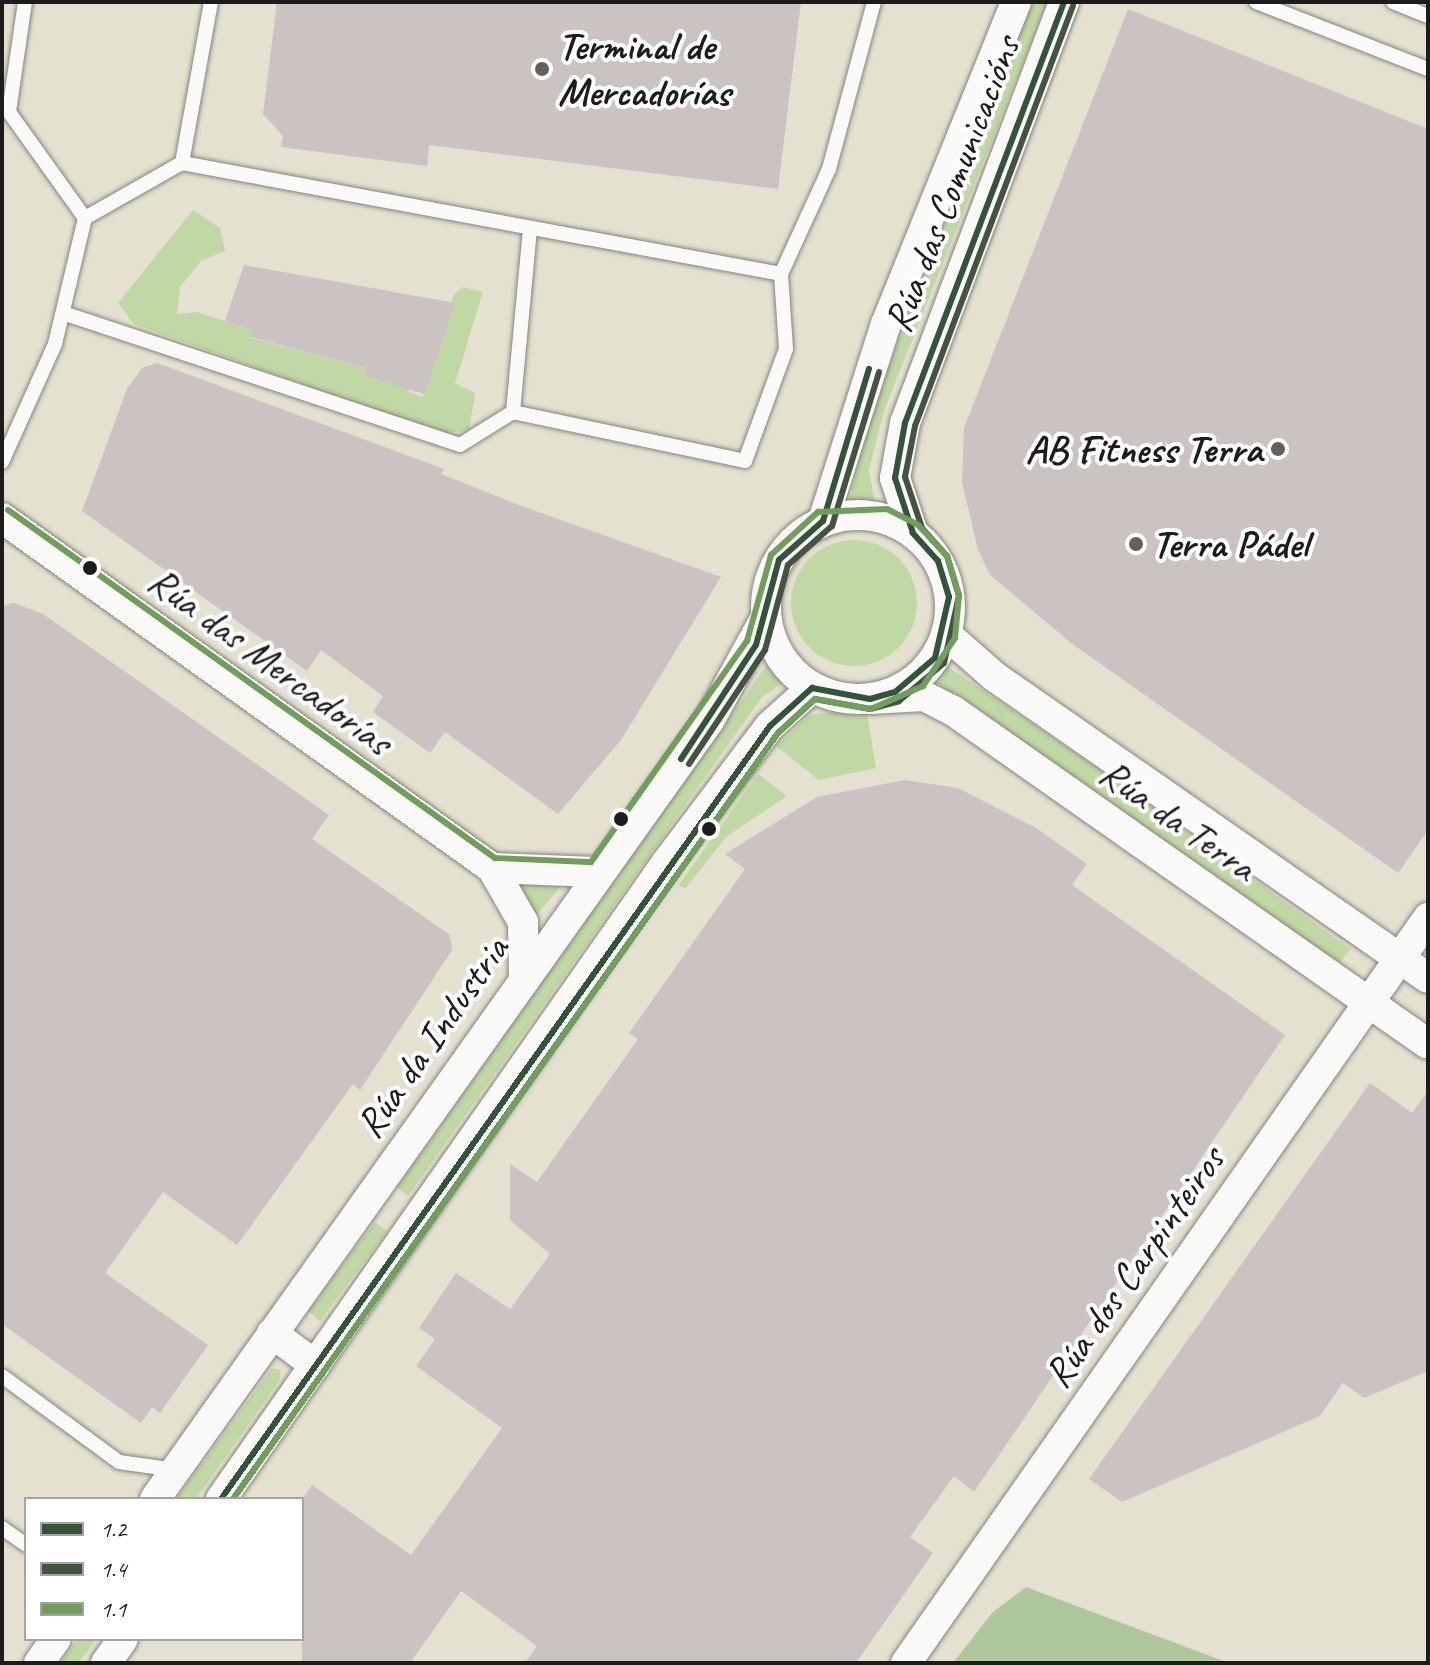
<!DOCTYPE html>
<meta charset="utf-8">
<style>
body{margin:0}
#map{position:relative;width:1430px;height:1665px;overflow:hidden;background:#e4e1d1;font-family:Caveat,sans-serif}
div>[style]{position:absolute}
.green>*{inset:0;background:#c0d8a4}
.round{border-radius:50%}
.forest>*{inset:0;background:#aec89b}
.building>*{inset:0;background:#cbc2c2}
.roads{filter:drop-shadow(0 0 2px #86857d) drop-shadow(0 0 2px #86857d)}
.service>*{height:14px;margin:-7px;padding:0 7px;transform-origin:7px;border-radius:7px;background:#fbfaf8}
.minor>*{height:30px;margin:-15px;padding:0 15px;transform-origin:15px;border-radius:15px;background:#fbfaf8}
.minor>.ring{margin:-15px;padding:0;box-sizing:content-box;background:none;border:30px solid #fbfaf8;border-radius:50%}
.bus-1>*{height:6px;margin:-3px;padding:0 3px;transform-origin:3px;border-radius:3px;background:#33533a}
.bus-2>*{height:6px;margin:-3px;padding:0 3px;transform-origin:3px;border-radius:3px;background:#455442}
.bus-3>*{height:6px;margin:-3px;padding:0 3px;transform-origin:3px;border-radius:3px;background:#6f9f5b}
.dots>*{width:22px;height:22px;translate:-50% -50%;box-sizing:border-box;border:4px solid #fff;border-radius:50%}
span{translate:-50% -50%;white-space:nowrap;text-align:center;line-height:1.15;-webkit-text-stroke:8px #fff;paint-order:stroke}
.poi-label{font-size:40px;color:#1c1c1c;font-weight:700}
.left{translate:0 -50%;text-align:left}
.right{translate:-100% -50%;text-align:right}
.street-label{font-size:40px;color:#1c1c1c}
.frame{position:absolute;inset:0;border:4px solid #1c1c1c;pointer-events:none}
.legend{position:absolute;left:24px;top:1497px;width:280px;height:144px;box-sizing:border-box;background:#fff;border:2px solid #a4a4a4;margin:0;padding:10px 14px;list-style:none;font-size:24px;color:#1c1c1c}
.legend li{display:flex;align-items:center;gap:16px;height:40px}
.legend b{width:40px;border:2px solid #a4a4a4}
</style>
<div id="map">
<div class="green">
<i style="clip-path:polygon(1030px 2px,1047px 2px,884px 411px,869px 470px,875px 503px,850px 499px,867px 421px)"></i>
<i style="clip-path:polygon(193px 210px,220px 228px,225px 251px,201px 261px,180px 287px,177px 314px,197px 312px,252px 330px,251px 338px,366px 368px,409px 383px,409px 392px,423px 397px,454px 294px,463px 287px,483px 292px,455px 383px,475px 393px,469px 430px,442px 434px,134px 324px,118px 303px)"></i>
<i class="round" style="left:791px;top:540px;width:126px;height:126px"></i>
<i style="clip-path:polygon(768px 663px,783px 683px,762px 697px,408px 1196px,397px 1187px)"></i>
<i style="clip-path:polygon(944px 664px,1114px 779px,1350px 949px,1340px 963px,931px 679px)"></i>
<i style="clip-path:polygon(841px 710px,867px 713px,876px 768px,819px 780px,776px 746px,810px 715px)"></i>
<i style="clip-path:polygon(758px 774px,787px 796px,726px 837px,686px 888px,678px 886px)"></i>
<i style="clip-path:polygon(517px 884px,560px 887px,535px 917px)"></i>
<i style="clip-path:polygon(375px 1222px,387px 1231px,320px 1321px,308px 1311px)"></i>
<i style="clip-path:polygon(272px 1368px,281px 1370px,279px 1381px,196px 1499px,176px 1499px)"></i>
<i style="clip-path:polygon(77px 1639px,96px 1639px,79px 1663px,60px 1663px)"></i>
</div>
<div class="forest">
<i style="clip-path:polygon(1026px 1587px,1229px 1663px,953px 1663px,992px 1613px)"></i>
</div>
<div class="building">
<i style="clip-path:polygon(277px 2px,801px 2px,778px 189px,429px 145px,427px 166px,281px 147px,283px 136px,263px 114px)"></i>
<i style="clip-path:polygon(1128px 9px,1428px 129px,1428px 830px,1398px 873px,1071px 643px,990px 575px,978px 550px,962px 482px,964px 428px)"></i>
<i style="clip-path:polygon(244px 265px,455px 303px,424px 394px,364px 375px,366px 368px,250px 337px,252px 330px,225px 321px)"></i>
<i style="clip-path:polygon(157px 363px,444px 469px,441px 474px,519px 505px,721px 577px,621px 740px,558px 814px,445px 732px,430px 753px,373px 712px,383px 696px,321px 650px,307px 671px,82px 511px,127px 389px,142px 368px)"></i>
<i style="clip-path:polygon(14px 603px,43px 614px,329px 815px,312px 839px,450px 935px,452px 950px,360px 1090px,353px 1084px,237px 1245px,163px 1192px,105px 1273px,208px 1345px,160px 1413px,152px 1407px,141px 1423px,2px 1324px,2px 606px)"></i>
<i style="clip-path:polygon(905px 780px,958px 788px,1036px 828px,1087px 864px,1072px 885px,1285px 1035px,974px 1492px,954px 1476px,910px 1537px,933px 1553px,856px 1663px,525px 1663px,537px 1646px,461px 1591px,410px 1663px,302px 1663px,302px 1499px,312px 1485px,411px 1555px,502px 1428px,416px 1366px,435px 1339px,419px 1328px,456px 1273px,510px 1309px,550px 1254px,510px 1220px,510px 1164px,537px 1182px,638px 1039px,629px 1033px,745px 869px,725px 854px,817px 797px)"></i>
<i style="clip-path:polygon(1370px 1083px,1412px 1113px,1428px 1091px,1428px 1371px,1364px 1398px,1343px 1383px,1320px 1416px,1122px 1502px,1089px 1479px)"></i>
</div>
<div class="roads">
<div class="service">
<i style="left:25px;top:2px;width:111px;rotate:98.3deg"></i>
<i style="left:9px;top:112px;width:130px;rotate:54.4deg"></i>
<i style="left:1256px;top:2px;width:185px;rotate:21.3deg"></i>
<i style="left:1393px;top:2px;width:38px;rotate:22deg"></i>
<i style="left:182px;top:163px;width:164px;rotate:-79.8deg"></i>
<i style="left:63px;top:313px;width:418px;rotate:18.4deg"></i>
<i style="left:460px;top:445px;width:62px;rotate:-31.9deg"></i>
<i style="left:513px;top:412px;width:237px;rotate:11.9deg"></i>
<i style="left:745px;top:461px;width:119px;rotate:-69.9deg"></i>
<i style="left:786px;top:349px;width:75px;rotate:-93.8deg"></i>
<i style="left:513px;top:412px;width:185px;rotate:-84.7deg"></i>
<i style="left:2px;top:462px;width:129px;rotate:-65.8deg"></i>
<i style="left:55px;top:344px;width:130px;rotate:-76.6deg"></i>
<i style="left:85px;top:218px;width:112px;rotate:-29.6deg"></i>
<i style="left:182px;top:163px;width:609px;rotate:10.5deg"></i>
<i style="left:781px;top:274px;width:115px;rotate:-65.4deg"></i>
<i style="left:829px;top:169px;width:173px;rotate:-74.9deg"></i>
<i style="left:2px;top:1376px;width:145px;rotate:36.3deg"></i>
<i style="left:119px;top:1462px;width:57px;rotate:8.1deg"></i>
<i style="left:2px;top:1528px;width:29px;rotate:35deg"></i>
</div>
<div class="minor">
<i class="ring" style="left:766px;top:515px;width:154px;height:154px"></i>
<i style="left:2px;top:518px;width:602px;rotate:35.54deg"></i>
<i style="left:492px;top:868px;width:62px;rotate:60.1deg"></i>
<i style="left:523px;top:922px;width:55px;rotate:89deg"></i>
<i style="left:823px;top:521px;width:207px;rotate:-72.3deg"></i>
<i style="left:886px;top:324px;width:347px;rotate:-68deg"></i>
<i style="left:913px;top:533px;width:58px;rotate:-108.1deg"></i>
<i style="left:895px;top:478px;width:56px;rotate:-79.7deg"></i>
<i style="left:905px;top:423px;width:450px;rotate:-69.3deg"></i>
<i style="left:946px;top:634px;width:65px;rotate:41.3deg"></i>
<i style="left:995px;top:677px;width:527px;rotate:34.81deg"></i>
<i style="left:870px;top:699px;width:54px;rotate:-3.2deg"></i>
<i style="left:924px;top:696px;width:31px;rotate:27deg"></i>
<i style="left:952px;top:710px;width:581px;rotate:35.06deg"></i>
<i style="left:492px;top:868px;width:104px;rotate:2.2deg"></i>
<i style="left:272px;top:1333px;width:54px;rotate:36.7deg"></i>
<i style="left:155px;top:1499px;width:955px;rotate:-54.55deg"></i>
<i style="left:709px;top:721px;width:119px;rotate:-61.3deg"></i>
<i style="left:221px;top:1499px;width:778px;rotate:-55deg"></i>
<i style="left:667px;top:862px;width:171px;rotate:-52.9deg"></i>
<i style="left:770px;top:726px;width:57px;rotate:-42.1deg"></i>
<i style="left:39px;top:1663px;width:29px;rotate:-55deg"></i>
<i style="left:106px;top:1663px;width:29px;rotate:-55deg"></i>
<i style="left:906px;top:1663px;width:910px;rotate:-54.98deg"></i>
</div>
</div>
<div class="bus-1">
<i style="left:681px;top:759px;width:136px;rotate:-56.7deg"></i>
<i style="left:756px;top:645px;width:88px;rotate:-74.9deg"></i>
<i style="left:779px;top:560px;width:59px;rotate:-41.6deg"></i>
<i style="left:823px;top:521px;width:159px;rotate:-73.2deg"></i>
<i style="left:221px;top:1499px;width:948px;rotate:-54.62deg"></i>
<i style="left:770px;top:726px;width:57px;rotate:-42.1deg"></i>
<i style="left:812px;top:688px;width:59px;rotate:10.7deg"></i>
<i style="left:870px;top:699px;width:26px;rotate:-16deg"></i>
<i style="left:895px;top:692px;width:52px;rotate:-40.4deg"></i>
<i style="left:935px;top:658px;width:63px;rotate:-77.1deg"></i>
<i style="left:949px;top:597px;width:38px;rotate:-107deg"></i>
<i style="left:938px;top:561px;width:38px;rotate:-132deg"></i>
<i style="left:913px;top:533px;width:58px;rotate:-108.1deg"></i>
<i style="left:895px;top:478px;width:56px;rotate:-79.7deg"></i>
<i style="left:905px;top:423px;width:450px;rotate:-69.3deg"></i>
</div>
<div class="bus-2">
<i style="left:689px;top:764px;width:137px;rotate:-56.3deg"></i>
<i style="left:765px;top:650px;width:88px;rotate:-74.9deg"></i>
<i style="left:788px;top:565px;width:59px;rotate:-41.6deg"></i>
<i style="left:832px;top:526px;width:161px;rotate:-73deg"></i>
<i style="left:233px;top:1499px;width:940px;rotate:-54.57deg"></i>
<i style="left:778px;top:733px;width:50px;rotate:-42.6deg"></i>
<i style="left:815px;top:699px;width:56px;rotate:10.3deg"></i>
<i style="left:870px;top:709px;width:30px;rotate:-15deg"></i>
<i style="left:899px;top:701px;width:59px;rotate:-40.2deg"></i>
<i style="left:944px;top:663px;width:69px;rotate:-77.4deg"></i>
<i style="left:959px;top:596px;width:42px;rotate:-106.7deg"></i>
<i style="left:947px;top:556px;width:38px;rotate:-132deg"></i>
<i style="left:922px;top:528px;width:54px;rotate:-108.4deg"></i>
<i style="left:905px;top:477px;width:52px;rotate:-78.9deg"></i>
<i style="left:915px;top:426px;width:449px;rotate:-69.4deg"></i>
</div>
<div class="bus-3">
<i style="left:8px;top:510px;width:599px;rotate:35.55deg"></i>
<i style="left:495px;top:858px;width:96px;rotate:2.4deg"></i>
<i style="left:591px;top:862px;width:271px;rotate:-54.8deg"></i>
<i style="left:747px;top:641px;width:89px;rotate:-74.4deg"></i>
<i style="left:771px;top:555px;width:64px;rotate:-42.5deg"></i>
<i style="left:818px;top:512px;width:69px;rotate:-2.5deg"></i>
<i style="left:887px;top:509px;width:35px;rotate:27deg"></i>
<i style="left:918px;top:525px;width:42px;rotate:46.9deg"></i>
<i style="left:947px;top:556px;width:41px;rotate:72.9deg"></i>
<i style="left:959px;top:595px;width:43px;rotate:95.3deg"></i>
<i style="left:955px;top:638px;width:58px;rotate:123.7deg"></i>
<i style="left:923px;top:686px;width:57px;rotate:156.1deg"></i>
<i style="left:871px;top:709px;width:57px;rotate:-169.9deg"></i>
<i style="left:815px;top:699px;width:50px;rotate:137.4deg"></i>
<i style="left:778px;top:733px;width:940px;rotate:125.43deg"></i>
</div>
<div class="dots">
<i style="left:542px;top:69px;background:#62615b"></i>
<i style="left:1278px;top:449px;background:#62615b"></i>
<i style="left:1136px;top:544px;background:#62615b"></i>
<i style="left:90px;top:568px;background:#1c1c1c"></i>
<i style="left:621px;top:819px;background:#1c1c1c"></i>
<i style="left:709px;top:829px;background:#1c1c1c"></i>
</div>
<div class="poi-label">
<span class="left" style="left:558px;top:69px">Terminal de<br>Mercadorías</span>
<span class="right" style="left:1262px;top:449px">AB Fitness Terra</span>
<span class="left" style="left:1152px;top:544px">Terra Pádel</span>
</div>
<div class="street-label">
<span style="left:952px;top:184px;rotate:-69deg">Rúa das Comunicacións</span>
<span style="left:270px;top:661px;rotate:36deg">Rúa das Mercadorías</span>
<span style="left:1178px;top:820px;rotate:35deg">Rúa da Terra</span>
<span style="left:432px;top:1037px;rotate:-55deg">Rúa da Industria</span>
<span style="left:1134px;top:1267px;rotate:-55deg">Rúa dos Carpinteiros</span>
</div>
<div class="frame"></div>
<ul class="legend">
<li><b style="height:10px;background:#33533a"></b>1.2</li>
<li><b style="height:10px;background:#455442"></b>1.4</li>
<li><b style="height:10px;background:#6f9f5b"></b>1.1</li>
</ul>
</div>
